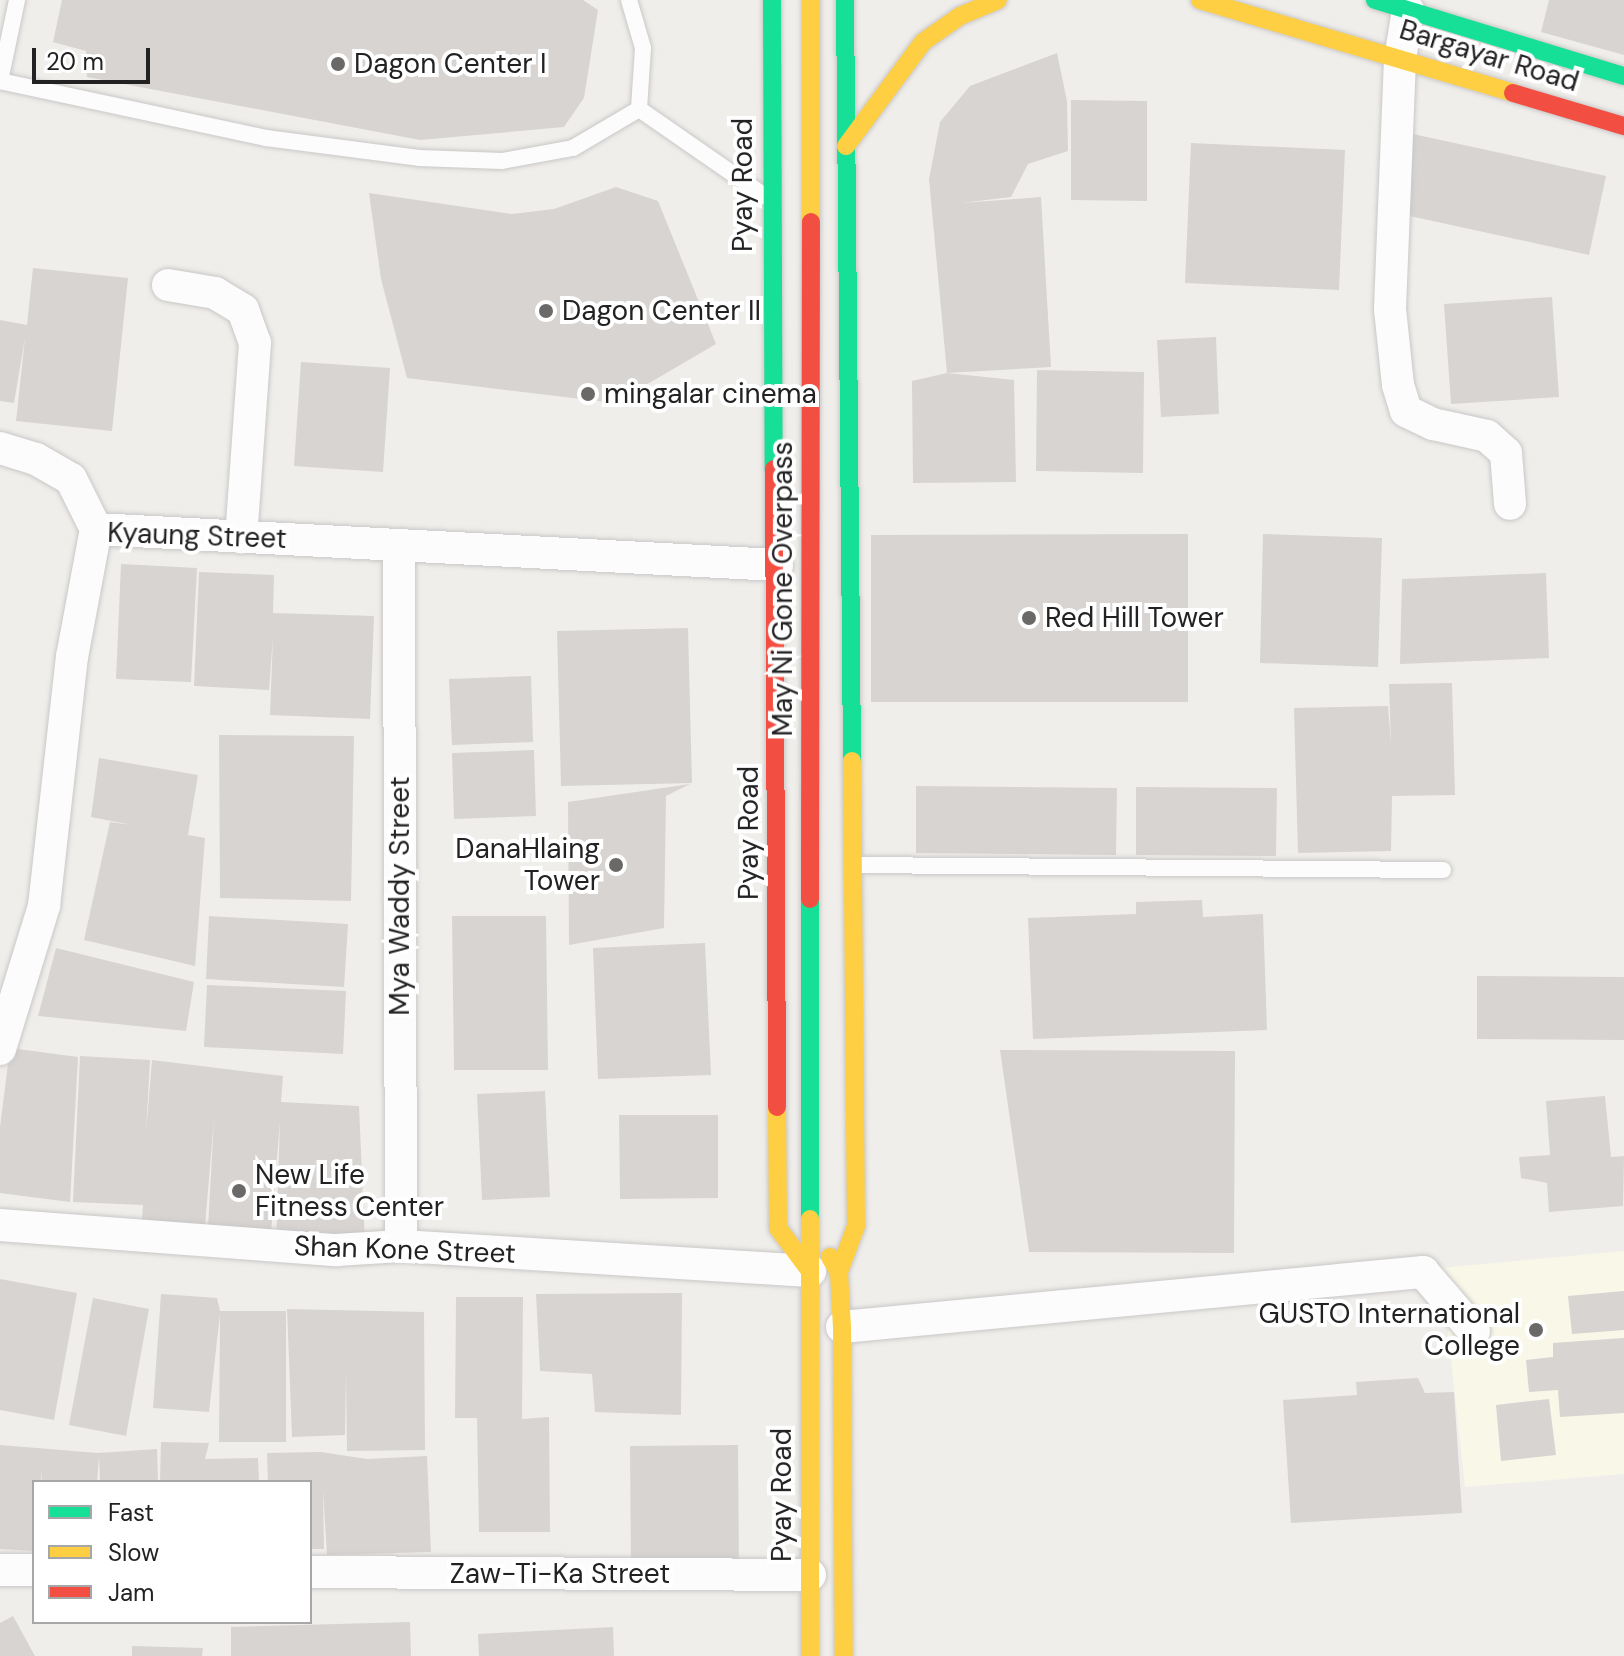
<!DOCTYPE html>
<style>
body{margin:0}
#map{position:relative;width:1624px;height:1656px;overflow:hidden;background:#f0eeeb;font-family:"DM Sans",sans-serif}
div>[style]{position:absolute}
.education>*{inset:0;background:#f8f7e8}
.building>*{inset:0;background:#d7d4d2}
.roads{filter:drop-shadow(0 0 2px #c9c8c7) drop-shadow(0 0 2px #c9c8c7)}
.lane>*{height:16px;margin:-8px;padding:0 8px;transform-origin:8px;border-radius:8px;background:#fdfcfc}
.street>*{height:32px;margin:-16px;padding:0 16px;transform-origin:16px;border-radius:16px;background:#fdfcfc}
.fast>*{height:18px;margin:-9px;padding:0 9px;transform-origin:9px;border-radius:9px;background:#16e098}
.slow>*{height:18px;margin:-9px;padding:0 9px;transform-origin:9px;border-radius:9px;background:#ffcf43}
.jam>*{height:18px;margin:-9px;padding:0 9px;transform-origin:9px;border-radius:9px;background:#f24e42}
.dots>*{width:22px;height:22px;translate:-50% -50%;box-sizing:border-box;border:4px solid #fff;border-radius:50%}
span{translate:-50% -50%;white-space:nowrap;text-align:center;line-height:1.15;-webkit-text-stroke:8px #fff;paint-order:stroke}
.street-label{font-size:28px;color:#222}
.poi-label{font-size:28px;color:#222}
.left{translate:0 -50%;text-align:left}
.right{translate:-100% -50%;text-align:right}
.legend{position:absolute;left:32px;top:1480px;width:280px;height:144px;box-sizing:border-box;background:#fff;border:2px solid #a7a7a7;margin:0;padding:10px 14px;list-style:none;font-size:24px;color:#222}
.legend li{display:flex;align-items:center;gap:16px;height:40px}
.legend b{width:40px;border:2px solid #a7a7a7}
.scale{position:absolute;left:32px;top:48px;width:118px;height:36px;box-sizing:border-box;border:4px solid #222;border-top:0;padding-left:10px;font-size:24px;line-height:28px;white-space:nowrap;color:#222;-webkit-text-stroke:6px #fff;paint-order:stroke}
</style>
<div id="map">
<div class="education">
<i style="clip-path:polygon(1624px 1251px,1624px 1474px,1465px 1487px,1441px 1268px)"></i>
</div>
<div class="building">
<i style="clip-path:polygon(62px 0,583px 0,598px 10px,584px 98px,564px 127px,420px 140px,87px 77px,86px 51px,53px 42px)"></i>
<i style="clip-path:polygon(1549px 0,1624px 0,1624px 55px,1541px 32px)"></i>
<i style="clip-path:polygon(1057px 53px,1067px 101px,1068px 151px,1028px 164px,1011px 197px,961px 203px,1041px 197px,1051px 367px,947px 373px,929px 179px,940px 122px,970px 86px)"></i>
<i style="clip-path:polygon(1071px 100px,1147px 101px,1147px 201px,1071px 200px)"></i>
<i style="clip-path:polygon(1413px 134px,1606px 176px,1589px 255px,1396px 213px)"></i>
<i style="clip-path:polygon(1191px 143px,1345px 150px,1339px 290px,1185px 283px)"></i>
<i style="clip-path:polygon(616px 187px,658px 201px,716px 344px,615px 403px,407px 378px,381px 279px,369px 193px,512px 214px,554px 209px)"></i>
<i style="clip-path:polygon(33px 268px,128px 278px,112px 431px,16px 421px,25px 338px,14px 403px,0 401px,0 320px,27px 325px)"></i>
<i style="clip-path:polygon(1552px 297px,1559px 397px,1451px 404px,1444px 304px)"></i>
<i style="clip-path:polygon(1216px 337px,1219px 414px,1161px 417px,1157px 340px)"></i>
<i style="clip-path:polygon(301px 362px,390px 368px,383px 472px,294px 466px)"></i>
<i style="clip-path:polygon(1037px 370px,1144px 372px,1143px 473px,1036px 471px)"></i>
<i style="clip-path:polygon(947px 373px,1014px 380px,1016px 482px,913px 483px,912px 381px)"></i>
<i style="clip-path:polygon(1188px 534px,1188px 702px,871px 702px,871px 535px)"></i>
<i style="clip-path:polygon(1263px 534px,1382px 538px,1378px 667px,1260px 663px)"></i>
<i style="clip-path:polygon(121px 564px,197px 568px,191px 682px,116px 679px)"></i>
<i style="clip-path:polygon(199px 572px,274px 575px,273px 613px,374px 616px,370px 719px,270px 715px,273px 636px,269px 690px,194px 686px)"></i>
<i style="clip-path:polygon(1546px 573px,1549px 658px,1400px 664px,1402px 579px)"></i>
<i style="clip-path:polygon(688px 628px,692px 783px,561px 786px,557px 631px)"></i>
<i style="clip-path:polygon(531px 676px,533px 742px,452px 745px,449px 679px)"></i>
<i style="clip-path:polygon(1452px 683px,1455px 795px,1392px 796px,1391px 851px,1298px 853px,1294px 708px,1388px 706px,1391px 745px,1389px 684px)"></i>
<i style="clip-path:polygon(219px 735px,354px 736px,351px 901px,220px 898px)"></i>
<i style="clip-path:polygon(534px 750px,536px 816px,454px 819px,452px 753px)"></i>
<i style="clip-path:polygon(99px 758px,198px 775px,188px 835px,205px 838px,195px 966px,84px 940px,110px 822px,132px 825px,91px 817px)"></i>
<i style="clip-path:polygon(690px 784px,666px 796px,664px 928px,569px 945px,568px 802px)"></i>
<i style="clip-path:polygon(916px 786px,1117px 788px,1116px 855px,916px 853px)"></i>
<i style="clip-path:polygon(1136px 787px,1277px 788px,1276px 856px,1136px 855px)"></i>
<i style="clip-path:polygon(1202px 900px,1203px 917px,1263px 914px,1267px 1030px,1033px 1039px,1028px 918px,1136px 914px,1136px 902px)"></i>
<i style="clip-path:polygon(209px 916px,348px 924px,344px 987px,206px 979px)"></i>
<i style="clip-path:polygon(452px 916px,546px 916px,548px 1070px,454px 1070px)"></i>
<i style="clip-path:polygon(705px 943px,711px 1075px,598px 1079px,593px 948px)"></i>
<i style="clip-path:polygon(56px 948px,194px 982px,186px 1031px,38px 1016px)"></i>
<i style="clip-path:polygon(1477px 976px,1624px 977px,1624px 1040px,1477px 1039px)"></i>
<i style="clip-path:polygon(207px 985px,346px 991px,343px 1054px,204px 1047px)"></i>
<i style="clip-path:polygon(10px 1048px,78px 1057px,70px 1202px,0 1193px,0 1127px)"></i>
<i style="clip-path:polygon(1000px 1050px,1235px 1051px,1234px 1253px,1029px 1252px)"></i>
<i style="clip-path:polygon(80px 1056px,150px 1060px,146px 1133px,152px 1060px,283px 1076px,281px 1102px,359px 1106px,365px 1244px,276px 1241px,280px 1121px,271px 1234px,208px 1228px,214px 1119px,205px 1226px,142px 1220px,143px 1205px,73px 1202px)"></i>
<i style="clip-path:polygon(545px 1091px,550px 1197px,482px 1200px,477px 1094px)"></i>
<i style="clip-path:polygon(1605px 1096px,1611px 1157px,1624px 1156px,1623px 1206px,1549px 1212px,1547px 1183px,1521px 1178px,1519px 1157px,1550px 1155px,1546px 1101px)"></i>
<i style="clip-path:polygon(619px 1115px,718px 1115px,718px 1198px,620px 1199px)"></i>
<i style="clip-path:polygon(0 1279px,77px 1293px,54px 1420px,0 1410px)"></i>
<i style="clip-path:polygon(1624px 1291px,1624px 1330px,1572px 1334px,1568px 1296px)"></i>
<i style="clip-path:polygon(682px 1293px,681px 1415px,595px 1412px,592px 1374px,540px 1371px,536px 1294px)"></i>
<i style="clip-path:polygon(161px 1294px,217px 1298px,220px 1311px,286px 1311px,286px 1442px,219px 1442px,220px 1314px,209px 1412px,153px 1408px)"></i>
<i style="clip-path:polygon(456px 1297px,523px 1297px,522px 1419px,549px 1417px,550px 1532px,479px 1532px,477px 1418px,455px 1418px)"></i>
<i style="clip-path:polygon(93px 1298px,149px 1309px,126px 1436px,69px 1425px)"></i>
<i style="clip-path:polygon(287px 1309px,424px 1312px,425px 1450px,347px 1451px,346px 1372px,345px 1435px,292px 1437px)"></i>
<i style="clip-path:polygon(1624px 1338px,1624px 1413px,1560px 1417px,1558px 1390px,1529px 1392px,1526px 1360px,1553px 1357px,1553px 1343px)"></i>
<i style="clip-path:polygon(1418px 1378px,1425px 1393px,1454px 1392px,1462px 1513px,1291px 1523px,1283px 1400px,1357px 1395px,1356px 1382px)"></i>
<i style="clip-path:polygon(1549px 1399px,1556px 1455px,1501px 1461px,1496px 1405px)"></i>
<i style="clip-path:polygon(161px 1442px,209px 1443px,205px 1459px,258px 1458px,259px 1482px,160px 1482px)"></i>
<i style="clip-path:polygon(0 1445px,98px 1453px,157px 1449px,158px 1482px,100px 1482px,99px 1456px,97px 1482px,42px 1482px,42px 1470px,41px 1482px,34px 1482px,34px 1551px,0 1549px)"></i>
<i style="clip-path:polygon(738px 1445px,739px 1571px,631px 1572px,630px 1446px)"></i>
<i style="clip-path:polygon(321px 1452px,367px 1459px,427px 1456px,431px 1552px,327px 1555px,323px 1489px,324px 1549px,310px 1549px,310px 1482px,268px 1482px,267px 1453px)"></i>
<i style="clip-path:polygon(13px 1616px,35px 1656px,0 1656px,0 1623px)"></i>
<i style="clip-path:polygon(410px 1622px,411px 1656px,231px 1656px,231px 1627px)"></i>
<i style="clip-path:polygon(613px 1627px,614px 1656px,479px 1656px,478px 1634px)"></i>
<i style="clip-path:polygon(132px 1646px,203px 1648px,202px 1656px,132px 1656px)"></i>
</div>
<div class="roads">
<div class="lane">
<i style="left:629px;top:0;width:50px;rotate:73.7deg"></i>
<i style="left:643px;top:48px;width:61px;rotate:93.8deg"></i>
<i style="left:0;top:81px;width:272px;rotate:12.1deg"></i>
<i style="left:266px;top:138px;width:154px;rotate:7.4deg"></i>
<i style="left:419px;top:158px;width:83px;rotate:2.1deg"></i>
<i style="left:502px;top:161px;width:72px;rotate:-10.4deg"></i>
<i style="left:573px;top:148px;width:77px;rotate:-30.6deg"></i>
<i style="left:0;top:81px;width:83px;rotate:-78.1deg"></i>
<i style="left:639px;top:109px;width:155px;rotate:34.7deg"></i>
<i style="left:853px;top:865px;width:590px;rotate:0.49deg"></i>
</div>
<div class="street">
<i style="left:1408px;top:10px;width:50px;rotate:99.3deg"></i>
<i style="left:1400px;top:59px;width:250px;rotate:92.3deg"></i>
<i style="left:1390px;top:309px;width:76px;rotate:84deg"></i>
<i style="left:1398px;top:385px;width:27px;rotate:73deg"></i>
<i style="left:1406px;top:411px;width:30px;rotate:26deg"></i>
<i style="left:1433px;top:424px;width:55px;rotate:12.5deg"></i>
<i style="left:1487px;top:436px;width:25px;rotate:42deg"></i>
<i style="left:1506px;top:453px;width:51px;rotate:85.5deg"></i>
<i style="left:168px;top:285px;width:48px;rotate:9.7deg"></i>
<i style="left:215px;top:293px;width:33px;rotate:31deg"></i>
<i style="left:243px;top:310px;width:35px;rotate:70deg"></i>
<i style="left:255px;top:343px;width:195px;rotate:94.1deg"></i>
<i style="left:0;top:448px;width:38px;rotate:17deg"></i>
<i style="left:36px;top:459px;width:40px;rotate:29.7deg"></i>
<i style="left:71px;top:479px;width:56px;rotate:63.4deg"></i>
<i style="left:399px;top:546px;width:700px;rotate:89.84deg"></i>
<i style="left:0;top:1049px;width:150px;rotate:-72.9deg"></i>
<i style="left:44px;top:906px;width:251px;rotate:-83.6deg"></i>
<i style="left:72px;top:657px;width:130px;rotate:-79.4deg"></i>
<i style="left:96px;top:529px;width:682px;rotate:3.03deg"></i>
<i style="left:0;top:1225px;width:337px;rotate:4.3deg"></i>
<i style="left:336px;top:1250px;width:65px;rotate:-3.5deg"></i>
<i style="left:401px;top:1246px;width:410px;rotate:3.5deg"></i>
<i style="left:842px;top:1327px;width:584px;rotate:-5.41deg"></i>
<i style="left:1423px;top:1272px;width:78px;rotate:49.2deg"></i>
<i style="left:0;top:1570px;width:34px"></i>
<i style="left:310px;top:1572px;width:500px;rotate:0.34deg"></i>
</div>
<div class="fast">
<i style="left:772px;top:0;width:469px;rotate:89.8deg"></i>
<i style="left:845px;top:0;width:761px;rotate:89.47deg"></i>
<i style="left:1375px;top:0;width:260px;rotate:17deg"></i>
<i style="left:810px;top:1219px;width:320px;rotate:-90deg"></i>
</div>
<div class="slow">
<i style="left:1200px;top:0;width:327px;rotate:16.5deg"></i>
<i style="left:846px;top:146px;width:129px;rotate:-53.5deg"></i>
<i style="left:923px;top:42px;width:45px;rotate:-35.1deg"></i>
<i style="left:960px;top:16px;width:41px;rotate:-22.8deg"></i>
<i style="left:811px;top:222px;width:222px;rotate:-90deg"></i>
<i style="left:777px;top:1107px;width:121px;rotate:89.5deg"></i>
<i style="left:778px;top:1228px;width:54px;rotate:53.3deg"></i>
<i style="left:830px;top:1257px;width:17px;rotate:59deg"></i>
<i style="left:839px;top:1272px;width:55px;rotate:86.9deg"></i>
<i style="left:842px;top:1327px;width:329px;rotate:89.7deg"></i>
<i style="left:839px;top:1272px;width:49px;rotate:-69.7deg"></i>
<i style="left:856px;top:1226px;width:465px;rotate:-90.5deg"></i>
<i style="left:810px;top:1656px;width:437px;rotate:-90deg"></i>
</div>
<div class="jam">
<i style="left:1513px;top:93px;width:116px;rotate:16.6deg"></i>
<i style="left:774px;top:469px;width:638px;rotate:89.73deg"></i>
<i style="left:810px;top:899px;width:677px;rotate:-89.92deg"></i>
</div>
</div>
<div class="dots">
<i style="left:338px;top:64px;background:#6a6968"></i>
<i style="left:546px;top:311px;background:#6a6968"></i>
<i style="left:588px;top:394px;background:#6a6968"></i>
<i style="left:1029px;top:618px;background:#6a6968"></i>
<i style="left:616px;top:865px;background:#6a6968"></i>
<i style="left:239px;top:1191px;background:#6a6968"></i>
<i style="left:1536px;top:1330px;background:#6a6968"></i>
</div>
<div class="street-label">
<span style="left:1489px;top:56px;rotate:17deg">Bargayar Road</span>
<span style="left:743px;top:185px;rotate:-90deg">Pyay Road</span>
<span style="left:197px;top:536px;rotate:2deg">Kyaung Street</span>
<span style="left:783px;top:589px;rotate:-90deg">May Ni Gone Overpass</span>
<span style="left:749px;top:833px;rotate:-90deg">Pyay Road</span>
<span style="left:400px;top:896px;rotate:-90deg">Mya Waddy Street</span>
<span style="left:405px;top:1250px;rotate:2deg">Shan Kone Street</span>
<span style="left:782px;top:1495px;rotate:-90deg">Pyay Road</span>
<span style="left:560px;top:1574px">Zaw-Ti-Ka Street</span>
</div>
<div class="poi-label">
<span class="left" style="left:354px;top:64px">Dagon Center I</span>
<span class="left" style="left:562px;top:311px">Dagon Center II</span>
<span class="left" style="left:604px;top:394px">mingalar cinema</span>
<span class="left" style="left:1045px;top:618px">Red Hill Tower</span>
<span class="right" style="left:600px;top:865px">DanaHlaing<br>Tower</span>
<span class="left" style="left:255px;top:1191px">New Life<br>Fitness Center</span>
<span class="right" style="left:1520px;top:1330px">GUSTO International<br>College</span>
</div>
<ul class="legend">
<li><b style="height:10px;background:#16e098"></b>Fast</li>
<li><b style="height:10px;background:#ffcf43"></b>Slow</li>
<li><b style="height:10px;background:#f24e42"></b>Jam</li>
</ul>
<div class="scale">20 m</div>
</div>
